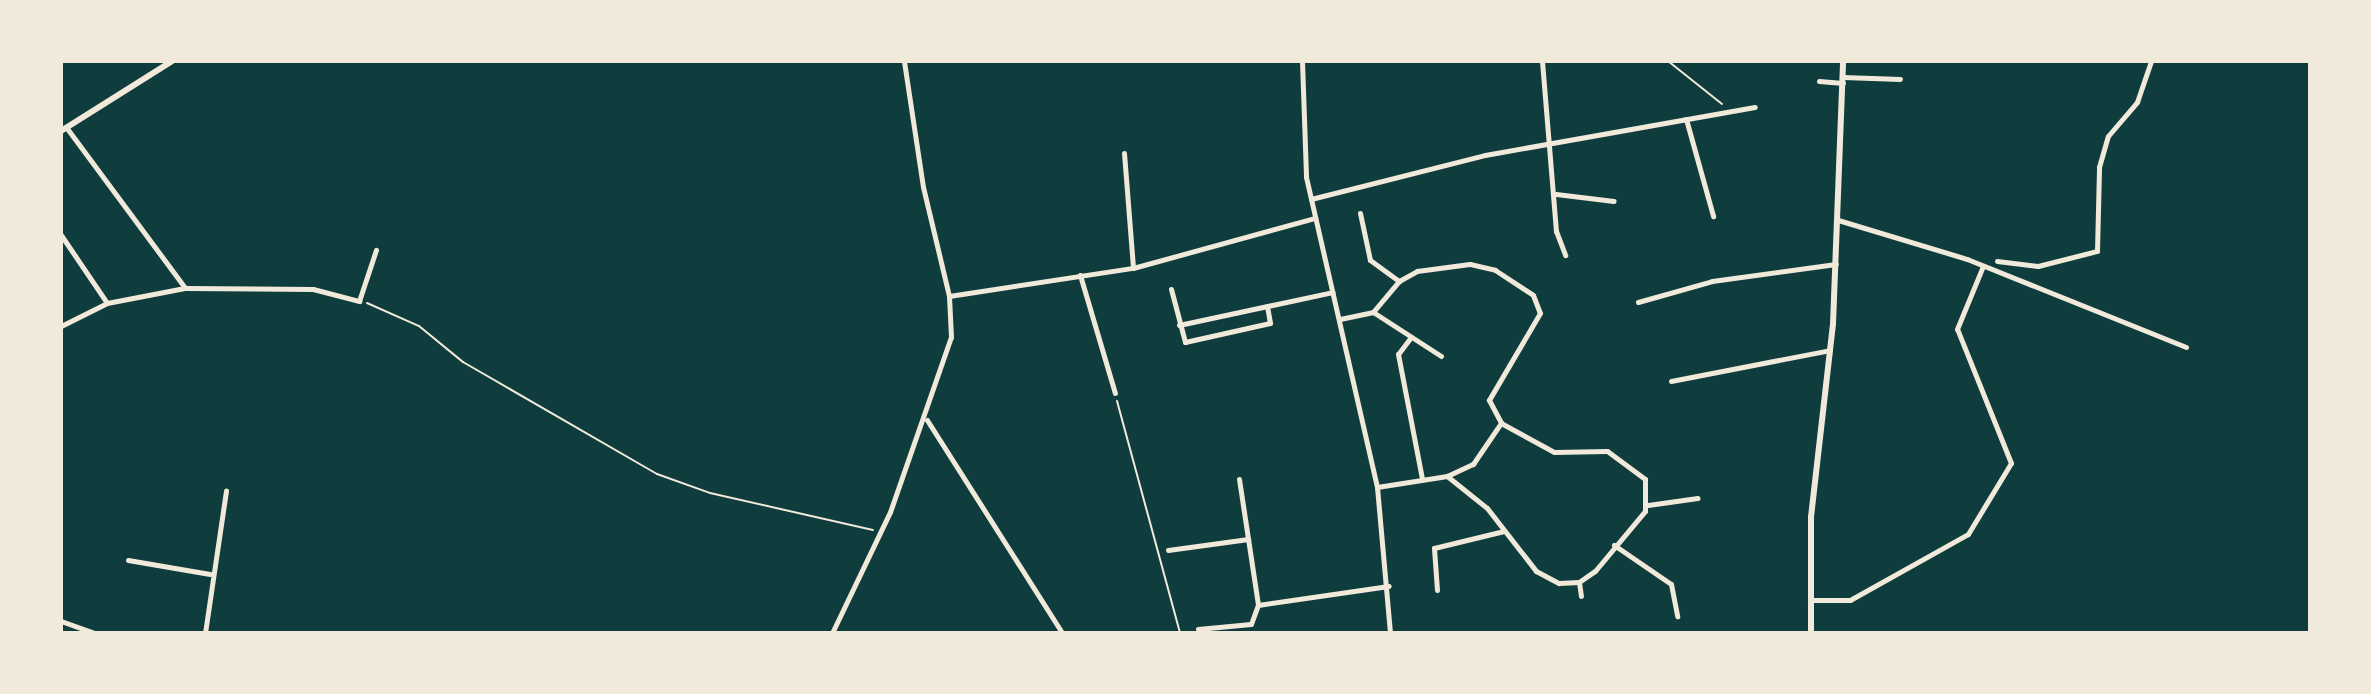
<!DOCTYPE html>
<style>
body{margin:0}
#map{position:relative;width:2371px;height:694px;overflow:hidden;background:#0f3d3e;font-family:"Titillium Web",sans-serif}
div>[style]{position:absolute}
.path>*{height:2px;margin:-1px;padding:0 1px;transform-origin:1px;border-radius:1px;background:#f1e9da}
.minor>*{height:5px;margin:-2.5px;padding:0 2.5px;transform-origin:2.5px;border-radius:2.5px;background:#f1e9da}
.tertiary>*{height:6px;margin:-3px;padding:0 3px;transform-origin:3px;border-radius:3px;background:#f1e9da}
span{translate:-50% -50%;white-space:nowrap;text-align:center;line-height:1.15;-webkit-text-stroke:5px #f1e9da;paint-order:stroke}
.frame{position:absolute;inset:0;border:63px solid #f1e9da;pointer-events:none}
</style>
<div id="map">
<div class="path">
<i style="left:1668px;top:61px;width:69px;rotate:38.5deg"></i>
<i style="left:367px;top:303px;width:57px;rotate:23.9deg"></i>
<i style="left:419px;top:326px;width:57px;rotate:39.3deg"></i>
<i style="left:463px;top:362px;width:224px;rotate:30deg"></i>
<i style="left:657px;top:474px;width:56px;rotate:19.7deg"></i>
<i style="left:710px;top:493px;width:167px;rotate:12.8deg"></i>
<i style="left:1117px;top:401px;width:240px;rotate:74.8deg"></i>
</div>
<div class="minor">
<i style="left:1302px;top:61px;width:116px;rotate:88deg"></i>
<i style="left:1306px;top:177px;width:318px;rotate:77.1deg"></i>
<i style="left:1377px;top:487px;width:147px;rotate:84.9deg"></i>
<i style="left:1542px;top:61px;width:171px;rotate:85.3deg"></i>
<i style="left:1556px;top:231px;width:26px;rotate:69deg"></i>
<i style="left:1843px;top:77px;width:57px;rotate:2deg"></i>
<i style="left:1819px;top:81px;width:24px;rotate:5deg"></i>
<i style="left:1686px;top:119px;width:101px;rotate:74.4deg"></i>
<i style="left:66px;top:127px;width:200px;rotate:53.5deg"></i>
<i style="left:1124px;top:153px;width:115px;rotate:85.5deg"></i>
<i style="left:1556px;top:194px;width:58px;rotate:6.9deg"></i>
<i style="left:1311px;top:199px;width:179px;rotate:-14.2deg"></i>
<i style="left:1485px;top:155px;width:274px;rotate:-10.1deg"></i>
<i style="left:1360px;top:213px;width:48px;rotate:78deg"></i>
<i style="left:1370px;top:260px;width:36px;rotate:36deg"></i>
<i style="left:1838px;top:220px;width:135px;rotate:16.8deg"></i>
<i style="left:1967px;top:259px;width:236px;rotate:21.9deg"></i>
<i style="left:61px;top:235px;width:82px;rotate:55.9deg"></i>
<i style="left:1997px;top:261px;width:41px;rotate:7deg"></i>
<i style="left:2038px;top:266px;width:61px;rotate:-14.3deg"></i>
<i style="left:2097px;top:251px;width:84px;rotate:-88.6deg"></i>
<i style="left:2099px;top:167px;width:32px;rotate:-74deg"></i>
<i style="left:2108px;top:136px;width:45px;rotate:-49.5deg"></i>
<i style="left:2137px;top:102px;width:43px;rotate:-71.1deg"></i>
<i style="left:1080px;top:275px;width:123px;rotate:73.5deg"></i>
<i style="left:1171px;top:289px;width:55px;rotate:75.2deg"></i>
<i style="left:1185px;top:342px;width:87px;rotate:-12.6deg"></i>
<i style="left:1270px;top:323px;width:17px;rotate:-100deg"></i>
<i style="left:949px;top:296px;width:186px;rotate:-8.7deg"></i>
<i style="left:1133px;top:268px;width:189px;rotate:-15.4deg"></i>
<i style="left:1638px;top:302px;width:77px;rotate:-15.8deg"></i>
<i style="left:1712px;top:281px;width:125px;rotate:-7.8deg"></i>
<i style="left:1373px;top:312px;width:81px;rotate:32.9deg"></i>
<i style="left:1340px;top:319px;width:34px;rotate:-12deg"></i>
<i style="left:1373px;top:312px;width:40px;rotate:-50deg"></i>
<i style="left:1399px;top:281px;width:21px;rotate:-29deg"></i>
<i style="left:1417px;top:271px;width:53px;rotate:-7.5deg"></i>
<i style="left:1470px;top:264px;width:26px;rotate:13deg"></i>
<i style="left:1495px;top:270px;width:45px;rotate:33.3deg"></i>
<i style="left:1533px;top:295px;width:19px;rotate:69deg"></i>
<i style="left:1540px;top:313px;width:101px;rotate:120.4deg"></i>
<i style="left:1489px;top:400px;width:26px;rotate:62deg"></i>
<i style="left:1179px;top:325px;width:157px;rotate:-12.1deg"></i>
<i style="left:61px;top:326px;width:51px;rotate:-26.6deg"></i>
<i style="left:107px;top:303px;width:79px;rotate:-10.9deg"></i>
<i style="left:185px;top:288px;width:128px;rotate:0.4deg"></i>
<i style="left:313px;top:289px;width:48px;rotate:14.6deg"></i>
<i style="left:359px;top:301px;width:54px;rotate:-71.6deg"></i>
<i style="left:1411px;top:337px;width:21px;rotate:127deg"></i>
<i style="left:1398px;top:354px;width:127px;rotate:79.1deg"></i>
<i style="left:1671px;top:381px;width:162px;rotate:-11deg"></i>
<i style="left:927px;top:420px;width:252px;rotate:57.6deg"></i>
<i style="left:1447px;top:476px;width:51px;rotate:38.7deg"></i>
<i style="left:1487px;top:508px;width:80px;rotate:52.1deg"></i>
<i style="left:1536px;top:571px;width:26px;rotate:28deg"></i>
<i style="left:1559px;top:583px;width:20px;rotate:-3deg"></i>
<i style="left:1579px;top:582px;width:19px;rotate:-35deg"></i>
<i style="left:1595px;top:571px;width:78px;rotate:-50.2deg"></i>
<i style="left:1645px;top:511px;width:32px;rotate:-90deg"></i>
<i style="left:1645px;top:479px;width:47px;rotate:-143.6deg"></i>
<i style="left:1607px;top:451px;width:53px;rotate:178.9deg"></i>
<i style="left:1554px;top:452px;width:60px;rotate:-151.3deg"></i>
<i style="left:1239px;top:479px;width:127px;rotate:81.4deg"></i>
<i style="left:1258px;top:605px;width:132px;rotate:-8.3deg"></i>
<i style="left:1377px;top:487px;width:71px;rotate:-8.9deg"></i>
<i style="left:1447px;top:476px;width:29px;rotate:-25deg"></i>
<i style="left:1473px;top:464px;width:50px;rotate:-55.7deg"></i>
<i style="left:1648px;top:505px;width:50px;rotate:-8deg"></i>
<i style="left:1614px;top:545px;width:69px;rotate:34.4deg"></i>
<i style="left:1671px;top:584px;width:33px;rotate:79deg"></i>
<i style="left:1168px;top:550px;width:81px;rotate:-7.8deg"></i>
<i style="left:128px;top:560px;width:83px;rotate:9.7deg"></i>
<i style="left:1579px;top:582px;width:14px;rotate:82deg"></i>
<i style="left:1437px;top:590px;width:42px;rotate:-94.1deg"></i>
<i style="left:1434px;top:548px;width:72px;rotate:-13.7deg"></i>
<i style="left:1810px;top:600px;width:40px"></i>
<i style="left:1850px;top:600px;width:135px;rotate:-29.2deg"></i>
<i style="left:1968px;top:534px;width:83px;rotate:-58.8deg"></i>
<i style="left:2011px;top:463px;width:144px;rotate:-111.9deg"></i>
<i style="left:1957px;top:329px;width:68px;rotate:-67.6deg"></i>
<i style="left:61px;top:621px;width:35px;rotate:20deg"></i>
<i style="left:1198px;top:629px;width:53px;rotate:-5.4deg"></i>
<i style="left:1251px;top:624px;width:20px;rotate:-70deg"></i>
<i style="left:205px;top:633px;width:144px;rotate:-81.6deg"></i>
<i style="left:832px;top:633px;width:134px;rotate:-64.4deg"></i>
<i style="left:890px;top:512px;width:185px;rotate:-70.8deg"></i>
<i style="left:951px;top:337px;width:41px;rotate:-92.8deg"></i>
<i style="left:949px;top:296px;width:112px;rotate:-103.4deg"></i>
<i style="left:923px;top:187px;width:127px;rotate:-98.6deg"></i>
</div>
<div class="tertiary">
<i style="left:61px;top:131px;width:131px;rotate:-32.2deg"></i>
<i style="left:1811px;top:633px;width:116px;rotate:-90deg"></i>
<i style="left:1811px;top:517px;width:194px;rotate:-83.5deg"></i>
<i style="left:1833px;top:324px;width:263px;rotate:-87.8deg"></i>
</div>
<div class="frame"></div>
</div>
